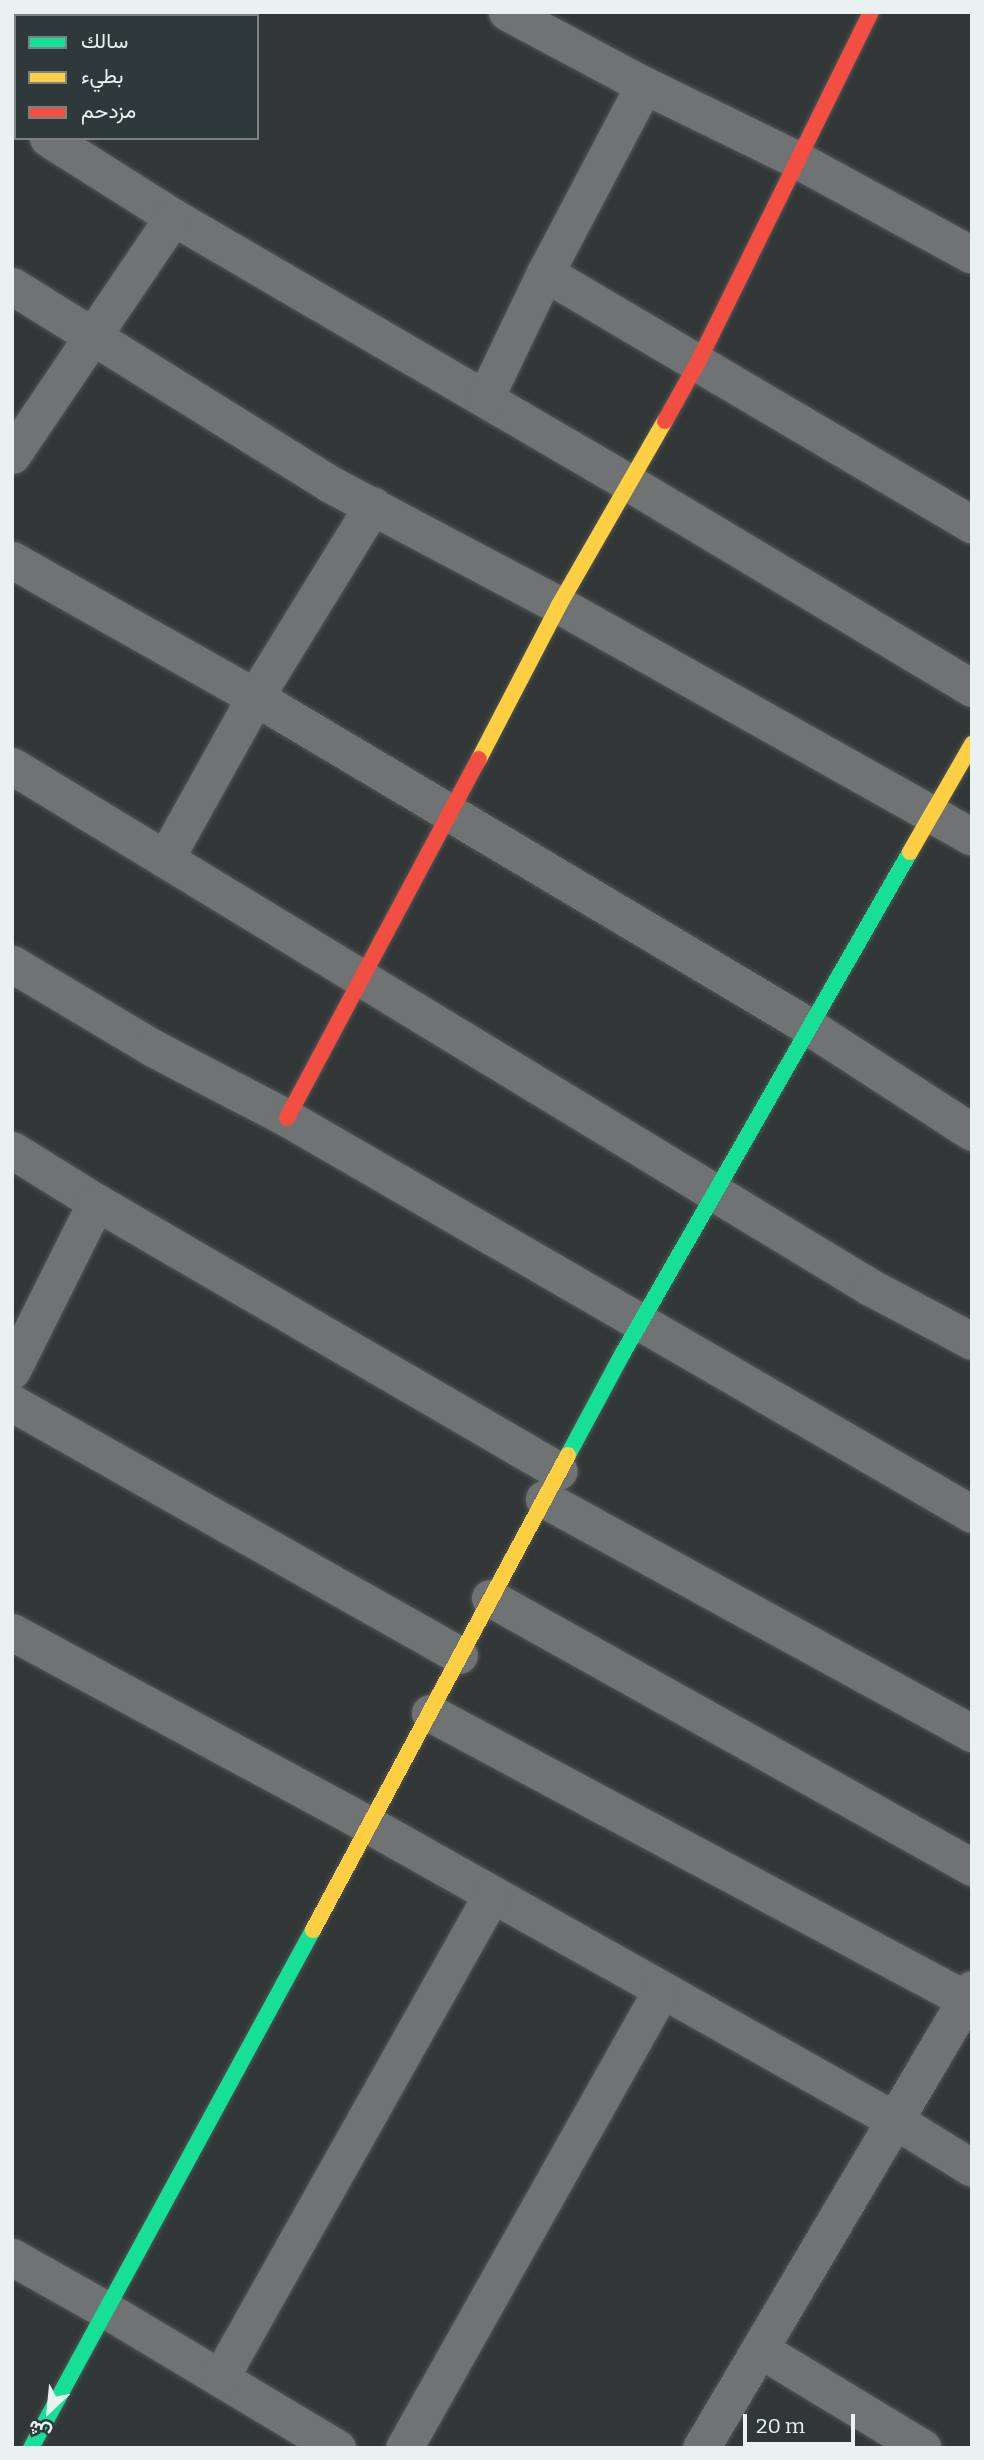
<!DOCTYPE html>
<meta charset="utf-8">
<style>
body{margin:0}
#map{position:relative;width:984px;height:2460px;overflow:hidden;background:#323737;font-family:Bitter,Vazirmatn,serif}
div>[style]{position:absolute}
.roads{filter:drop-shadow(0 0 2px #505555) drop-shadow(0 0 2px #505555)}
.street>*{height:37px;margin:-18.5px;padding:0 18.5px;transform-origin:18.5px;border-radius:18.5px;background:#6f7373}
.fast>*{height:16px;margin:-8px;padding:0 8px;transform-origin:8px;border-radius:8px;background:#16e098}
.slow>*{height:16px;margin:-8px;padding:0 8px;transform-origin:8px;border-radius:8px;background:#ffcf43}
.jam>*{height:16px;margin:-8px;padding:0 8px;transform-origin:8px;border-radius:8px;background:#f24e42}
span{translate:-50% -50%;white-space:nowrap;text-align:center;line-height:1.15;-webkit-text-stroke:7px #2f393a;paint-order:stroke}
.frame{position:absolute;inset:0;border:14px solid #eaf1f1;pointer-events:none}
.legend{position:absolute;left:14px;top:14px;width:245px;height:126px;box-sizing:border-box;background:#2f393a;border:2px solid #7a8383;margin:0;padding:9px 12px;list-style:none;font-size:21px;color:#eaf1f1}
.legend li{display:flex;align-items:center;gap:14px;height:35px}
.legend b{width:35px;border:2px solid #7a8383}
.north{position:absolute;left:14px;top:2376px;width:70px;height:70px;-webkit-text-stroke:5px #2f393a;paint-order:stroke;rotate:206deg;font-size:19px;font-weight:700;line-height:28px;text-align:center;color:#eaf1f1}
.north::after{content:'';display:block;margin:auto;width:24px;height:32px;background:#eaf1f1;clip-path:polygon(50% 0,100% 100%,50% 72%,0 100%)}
.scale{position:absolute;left:743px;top:2414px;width:112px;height:32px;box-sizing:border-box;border:4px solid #eaf1f1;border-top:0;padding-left:9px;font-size:21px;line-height:24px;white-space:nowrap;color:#eaf1f1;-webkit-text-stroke:5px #2f393a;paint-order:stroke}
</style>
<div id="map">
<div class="roads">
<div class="street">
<i style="left:507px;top:12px;width:155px;rotate:28.1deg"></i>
<i style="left:644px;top:85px;width:171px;rotate:26deg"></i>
<i style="left:798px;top:160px;width:198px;rotate:28.6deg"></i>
<i style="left:66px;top:16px;width:5px;rotate:-53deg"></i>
<i style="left:12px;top:88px;width:6px;rotate:-45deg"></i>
<i style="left:12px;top:116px;width:4px;rotate:27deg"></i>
<i style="left:48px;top:138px;width:148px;rotate:32.3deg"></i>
<i style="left:173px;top:217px;width:530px;rotate:30.24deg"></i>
<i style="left:631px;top:484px;width:397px;rotate:30.9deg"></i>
<i style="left:545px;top:273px;width:496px;rotate:30.5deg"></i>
<i style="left:12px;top:286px;width:375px;rotate:31.9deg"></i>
<i style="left:330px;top:484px;width:259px;rotate:27.9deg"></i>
<i style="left:559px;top:605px;width:474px;rotate:29.3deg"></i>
<i style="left:485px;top:398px;width:139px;rotate:-64.4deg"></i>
<i style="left:545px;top:273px;width:212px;rotate:-62.2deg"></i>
<i style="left:12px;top:455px;width:287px;rotate:-55.9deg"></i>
<i style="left:12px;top:560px;width:279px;rotate:29.4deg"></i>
<i style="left:255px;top:697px;width:643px;rotate:30.75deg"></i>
<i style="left:808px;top:1026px;width:195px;rotate:32.9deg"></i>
<i style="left:12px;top:766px;width:1004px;rotate:31.27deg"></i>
<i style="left:870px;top:1287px;width:115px;rotate:27.9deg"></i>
<i style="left:165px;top:859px;width:185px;rotate:-60.9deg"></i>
<i style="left:255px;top:697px;width:225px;rotate:-58.4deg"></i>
<i style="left:12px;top:964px;width:164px;rotate:30.8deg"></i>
<i style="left:153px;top:1048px;width:151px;rotate:27.6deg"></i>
<i style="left:287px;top:1118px;width:791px;rotate:30.03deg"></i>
<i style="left:12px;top:1150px;width:99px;rotate:31.8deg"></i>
<i style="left:96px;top:1202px;width:535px;rotate:30.16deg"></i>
<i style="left:12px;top:1370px;width:188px;rotate:-63.4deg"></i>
<i style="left:12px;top:1403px;width:513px;rotate:29.41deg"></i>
<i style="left:544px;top:1499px;width:488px;rotate:28.7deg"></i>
<i style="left:490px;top:1598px;width:552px;rotate:29.17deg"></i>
<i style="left:12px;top:1632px;width:408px;rotate:28.4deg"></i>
<i style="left:371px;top:1826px;width:602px;rotate:29.33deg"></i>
<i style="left:896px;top:2121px;width:89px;rotate:31.7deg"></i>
<i style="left:430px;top:1713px;width:607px;rotate:28.13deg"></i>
<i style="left:12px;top:2257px;width:110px;rotate:29.4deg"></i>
<i style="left:108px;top:2311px;width:267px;rotate:30.9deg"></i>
<i style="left:761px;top:2350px;width:189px;rotate:31.2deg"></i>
<i style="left:220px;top:2378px;width:555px;rotate:-60.66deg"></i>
<i style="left:404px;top:2448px;width:524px;rotate:-60.65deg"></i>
<i style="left:701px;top:2448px;width:533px;rotate:-59.44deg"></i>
</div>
<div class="fast">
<i style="left:568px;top:1455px;width:116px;rotate:-61.7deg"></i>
<i style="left:623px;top:1353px;width:577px;rotate:-60.19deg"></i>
<i style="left:31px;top:2448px;width:590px;rotate:-61.44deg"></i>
</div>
<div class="slow">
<i style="left:479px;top:759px;width:174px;rotate:-62.5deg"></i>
<i style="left:559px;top:605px;width:212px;rotate:-60.1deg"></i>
<i style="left:910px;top:852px;width:125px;rotate:-60.1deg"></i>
<i style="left:313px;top:1930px;width:539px;rotate:-61.77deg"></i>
</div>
<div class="jam">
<i style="left:665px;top:421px;width:68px;rotate:-60.8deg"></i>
<i style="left:698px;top:362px;width:390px;rotate:-63.7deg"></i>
<i style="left:287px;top:1118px;width:407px;rotate:-61.9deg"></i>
</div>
</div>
<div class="frame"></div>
<ul class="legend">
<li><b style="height:9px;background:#16e098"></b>سالك</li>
<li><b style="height:9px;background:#ffcf43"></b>بطيء</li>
<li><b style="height:9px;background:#f24e42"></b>مزدحم</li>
</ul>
<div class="north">ش</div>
<div class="scale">20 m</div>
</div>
